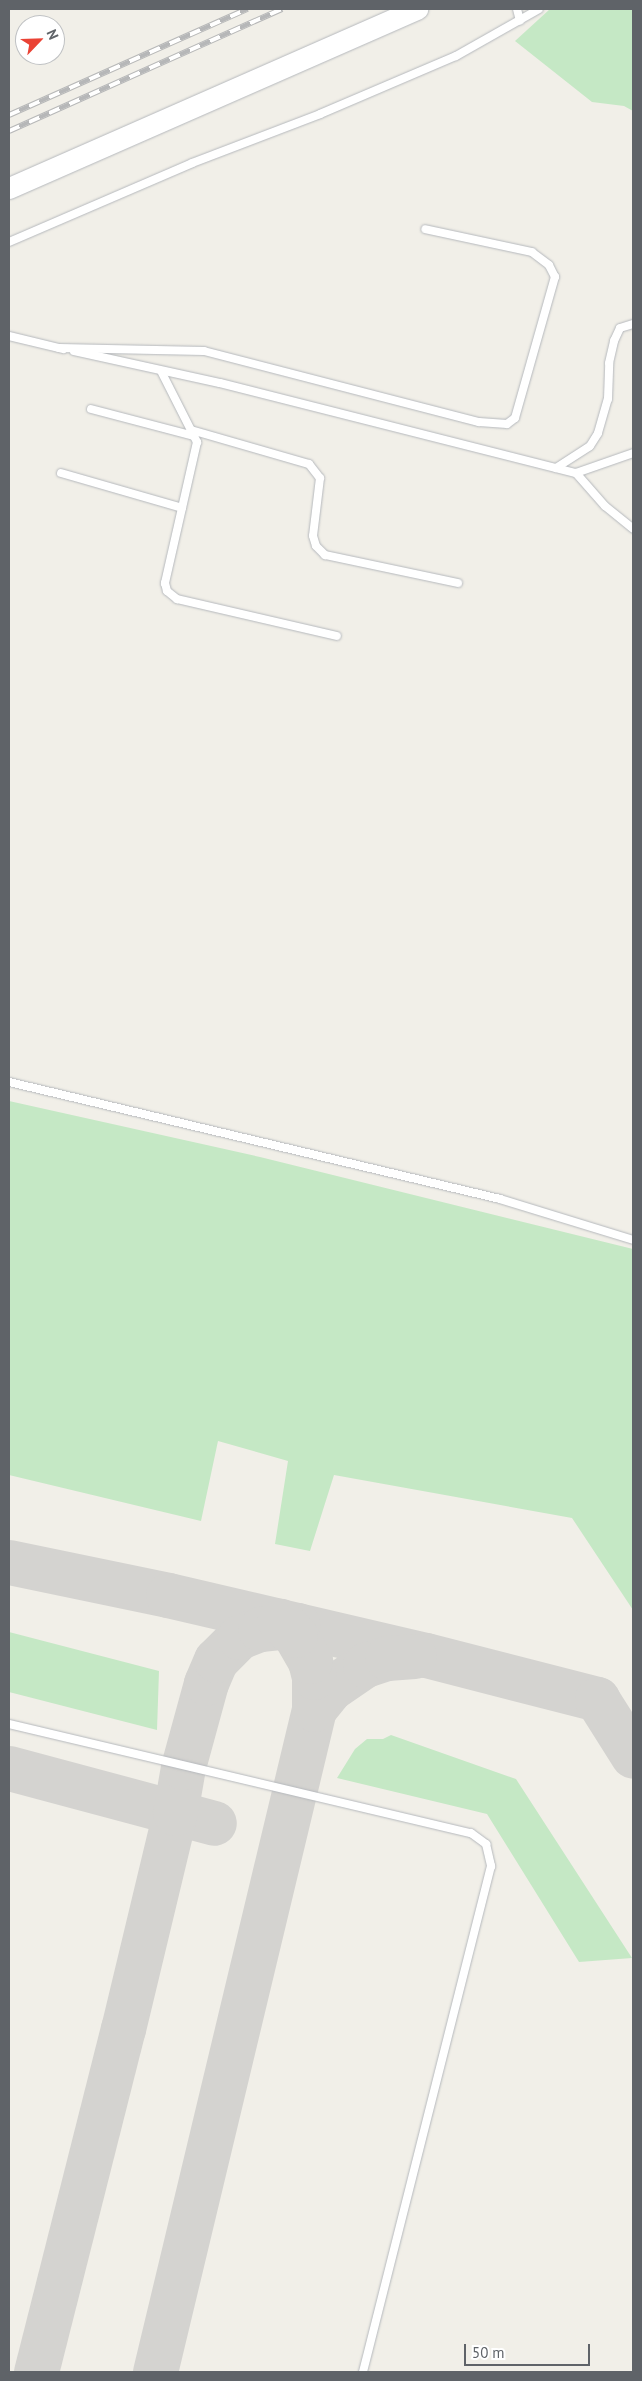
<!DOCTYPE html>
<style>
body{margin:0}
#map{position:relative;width:642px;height:2381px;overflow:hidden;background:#f1efe8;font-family:"PT Sans",sans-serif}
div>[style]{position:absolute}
.green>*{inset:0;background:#c5e8c5}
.taxiway>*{height:45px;margin:-22.5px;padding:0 22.5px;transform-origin:22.5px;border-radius:22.5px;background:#d4d3d0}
.roads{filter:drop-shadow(0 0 1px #b5b8bc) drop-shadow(0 0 1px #b5b8bc)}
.lane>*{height:8px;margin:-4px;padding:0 4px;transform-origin:4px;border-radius:4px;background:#fff}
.secondary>*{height:21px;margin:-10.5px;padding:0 10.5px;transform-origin:10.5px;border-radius:10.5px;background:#fff}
.rail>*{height:5.5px;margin-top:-2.75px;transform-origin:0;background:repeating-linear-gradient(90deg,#fff 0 11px,#b6b7b8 0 22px);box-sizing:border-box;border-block:1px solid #b6b7b8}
span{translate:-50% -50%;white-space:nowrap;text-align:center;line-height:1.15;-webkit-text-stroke:4px #fff;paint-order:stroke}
.frame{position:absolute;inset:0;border:10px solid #5f6368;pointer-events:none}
.north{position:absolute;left:15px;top:15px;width:50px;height:50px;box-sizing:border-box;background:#fff;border:1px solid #bfc1c3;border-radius:50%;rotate:66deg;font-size:14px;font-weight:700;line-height:20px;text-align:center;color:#5f6368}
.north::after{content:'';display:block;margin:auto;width:18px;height:22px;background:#ea4335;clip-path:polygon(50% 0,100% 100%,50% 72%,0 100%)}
.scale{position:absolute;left:464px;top:2344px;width:126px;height:22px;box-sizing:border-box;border:2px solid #5f6368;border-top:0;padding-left:6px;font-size:15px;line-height:18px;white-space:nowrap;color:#5f6368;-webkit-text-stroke:4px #fff;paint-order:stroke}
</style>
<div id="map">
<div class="green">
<i style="clip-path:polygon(550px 9px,633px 9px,633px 111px,624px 106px,592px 102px,515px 41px)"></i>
<i style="clip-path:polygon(9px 1101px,260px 1157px,633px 1249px,633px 1610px,572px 1518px,334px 1475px,310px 1551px,275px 1544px,288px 1461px,218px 1441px,201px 1521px,9px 1475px)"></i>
<i style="clip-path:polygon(9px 1632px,159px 1671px,157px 1730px,9px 1692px)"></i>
<i style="clip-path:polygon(391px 1735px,516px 1779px,632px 1958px,579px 1962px,487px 1814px,337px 1778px,355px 1749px,367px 1739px,383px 1739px)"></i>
</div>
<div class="taxiway">
<i style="left:9px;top:1562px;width:162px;rotate:11.7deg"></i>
<i style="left:168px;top:1595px;width:265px;rotate:13.1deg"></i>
<i style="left:426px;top:1655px;width:177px;rotate:14.4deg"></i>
<i style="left:597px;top:1699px;width:67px;rotate:57.7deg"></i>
<i style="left:314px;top:1709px;width:26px;rotate:-51deg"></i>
<i style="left:330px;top:1689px;width:42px;rotate:-34.4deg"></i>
<i style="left:365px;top:1665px;width:23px;rotate:-18deg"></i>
<i style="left:387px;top:1658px;width:27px;rotate:-4deg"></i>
<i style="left:9px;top:1768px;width:212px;rotate:15deg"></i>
<i style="left:36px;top:2372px;width:354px;rotate:-75.8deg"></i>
<i style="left:123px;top:2029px;width:222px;rotate:-76.5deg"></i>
<i style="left:175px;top:1813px;width:47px;rotate:-80.1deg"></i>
<i style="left:183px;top:1767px;width:87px;rotate:-74.7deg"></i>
<i style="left:206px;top:1683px;width:25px;rotate:-67deg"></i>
<i style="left:216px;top:1660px;width:33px;rotate:-45deg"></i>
<i style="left:239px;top:1637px;width:22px;rotate:-21deg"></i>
<i style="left:260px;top:1629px;width:38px;rotate:-6deg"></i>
<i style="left:155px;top:2372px;width:682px;rotate:-76.51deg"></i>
<i style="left:314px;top:1709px;width:32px;rotate:-90deg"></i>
<i style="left:314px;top:1677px;width:16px;rotate:-104deg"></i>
<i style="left:310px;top:1661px;width:30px;rotate:-120deg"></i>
<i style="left:295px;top:1635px;width:21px;rotate:-137deg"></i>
</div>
<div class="roads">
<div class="lane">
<i style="left:517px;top:9px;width:12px;rotate:76deg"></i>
<i style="left:9px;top:242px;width:199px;rotate:-23.3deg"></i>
<i style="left:192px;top:163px;width:137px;rotate:-20.9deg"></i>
<i style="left:320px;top:114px;width:148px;rotate:-23.1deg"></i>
<i style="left:456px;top:56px;width:95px;rotate:-29.5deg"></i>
<i style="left:9px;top:336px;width:56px;rotate:13.5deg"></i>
<i style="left:59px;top:348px;width:145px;rotate:1.2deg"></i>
<i style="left:204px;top:351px;width:284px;rotate:14.5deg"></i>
<i style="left:479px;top:422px;width:28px;rotate:4deg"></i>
<i style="left:507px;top:424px;width:10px;rotate:-37deg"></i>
<i style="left:515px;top:418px;width:147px;rotate:-74.2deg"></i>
<i style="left:555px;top:277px;width:13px;rotate:-117deg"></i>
<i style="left:549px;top:265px;width:21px;rotate:-143deg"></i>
<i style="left:532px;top:252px;width:109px;rotate:-167.9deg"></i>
<i style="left:74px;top:351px;width:149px;rotate:12.4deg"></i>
<i style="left:220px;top:383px;width:367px;rotate:14.2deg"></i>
<i style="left:576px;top:473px;width:60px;rotate:-19.3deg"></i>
<i style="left:161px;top:371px;width:80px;rotate:63.1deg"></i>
<i style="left:197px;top:442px;width:145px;rotate:102.8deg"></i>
<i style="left:165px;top:583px;width:8px;rotate:76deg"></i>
<i style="left:167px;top:591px;width:13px;rotate:39deg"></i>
<i style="left:177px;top:599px;width:164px;rotate:13deg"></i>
<i style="left:91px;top:409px;width:106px;rotate:14.7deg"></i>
<i style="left:191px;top:430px;width:123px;rotate:16.1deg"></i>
<i style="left:309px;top:464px;width:18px;rotate:52deg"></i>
<i style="left:320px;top:478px;width:58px;rotate:96.9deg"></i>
<i style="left:313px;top:536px;width:10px;rotate:73deg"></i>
<i style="left:316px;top:546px;width:13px;rotate:45deg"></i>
<i style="left:325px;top:555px;width:136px;rotate:11.9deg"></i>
<i style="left:556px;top:468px;width:40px;rotate:-32.9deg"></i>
<i style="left:590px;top:446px;width:15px;rotate:-58deg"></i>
<i style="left:598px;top:433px;width:35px;rotate:-74deg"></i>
<i style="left:608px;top:399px;width:36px;rotate:-88deg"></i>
<i style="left:609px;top:363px;width:23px;rotate:-77deg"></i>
<i style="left:614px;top:341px;width:14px;rotate:-65deg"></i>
<i style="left:620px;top:328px;width:14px;rotate:-17deg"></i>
<i style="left:61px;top:473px;width:126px;rotate:16.1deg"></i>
<i style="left:576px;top:473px;width:44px;rotate:48.7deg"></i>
<i style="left:605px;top:506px;width:36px;rotate:39deg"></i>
<i style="left:9px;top:1082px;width:505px;rotate:13.4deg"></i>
<i style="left:500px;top:1199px;width:139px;rotate:17.1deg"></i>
<i style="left:9px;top:1724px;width:475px;rotate:13.3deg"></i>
<i style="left:471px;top:1833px;width:19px;rotate:36deg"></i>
<i style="left:486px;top:1844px;width:23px;rotate:77deg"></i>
<i style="left:491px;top:1866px;width:522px;rotate:104.2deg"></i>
</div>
<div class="secondary">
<i style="left:9px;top:188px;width:446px;rotate:-23.7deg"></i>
</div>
</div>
<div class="rail">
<i style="left:9px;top:115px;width:261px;rotate:-24deg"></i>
<i style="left:9px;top:131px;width:299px;rotate:-24.1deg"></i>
</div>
<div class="frame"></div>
<div class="north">N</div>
<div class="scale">50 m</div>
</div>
